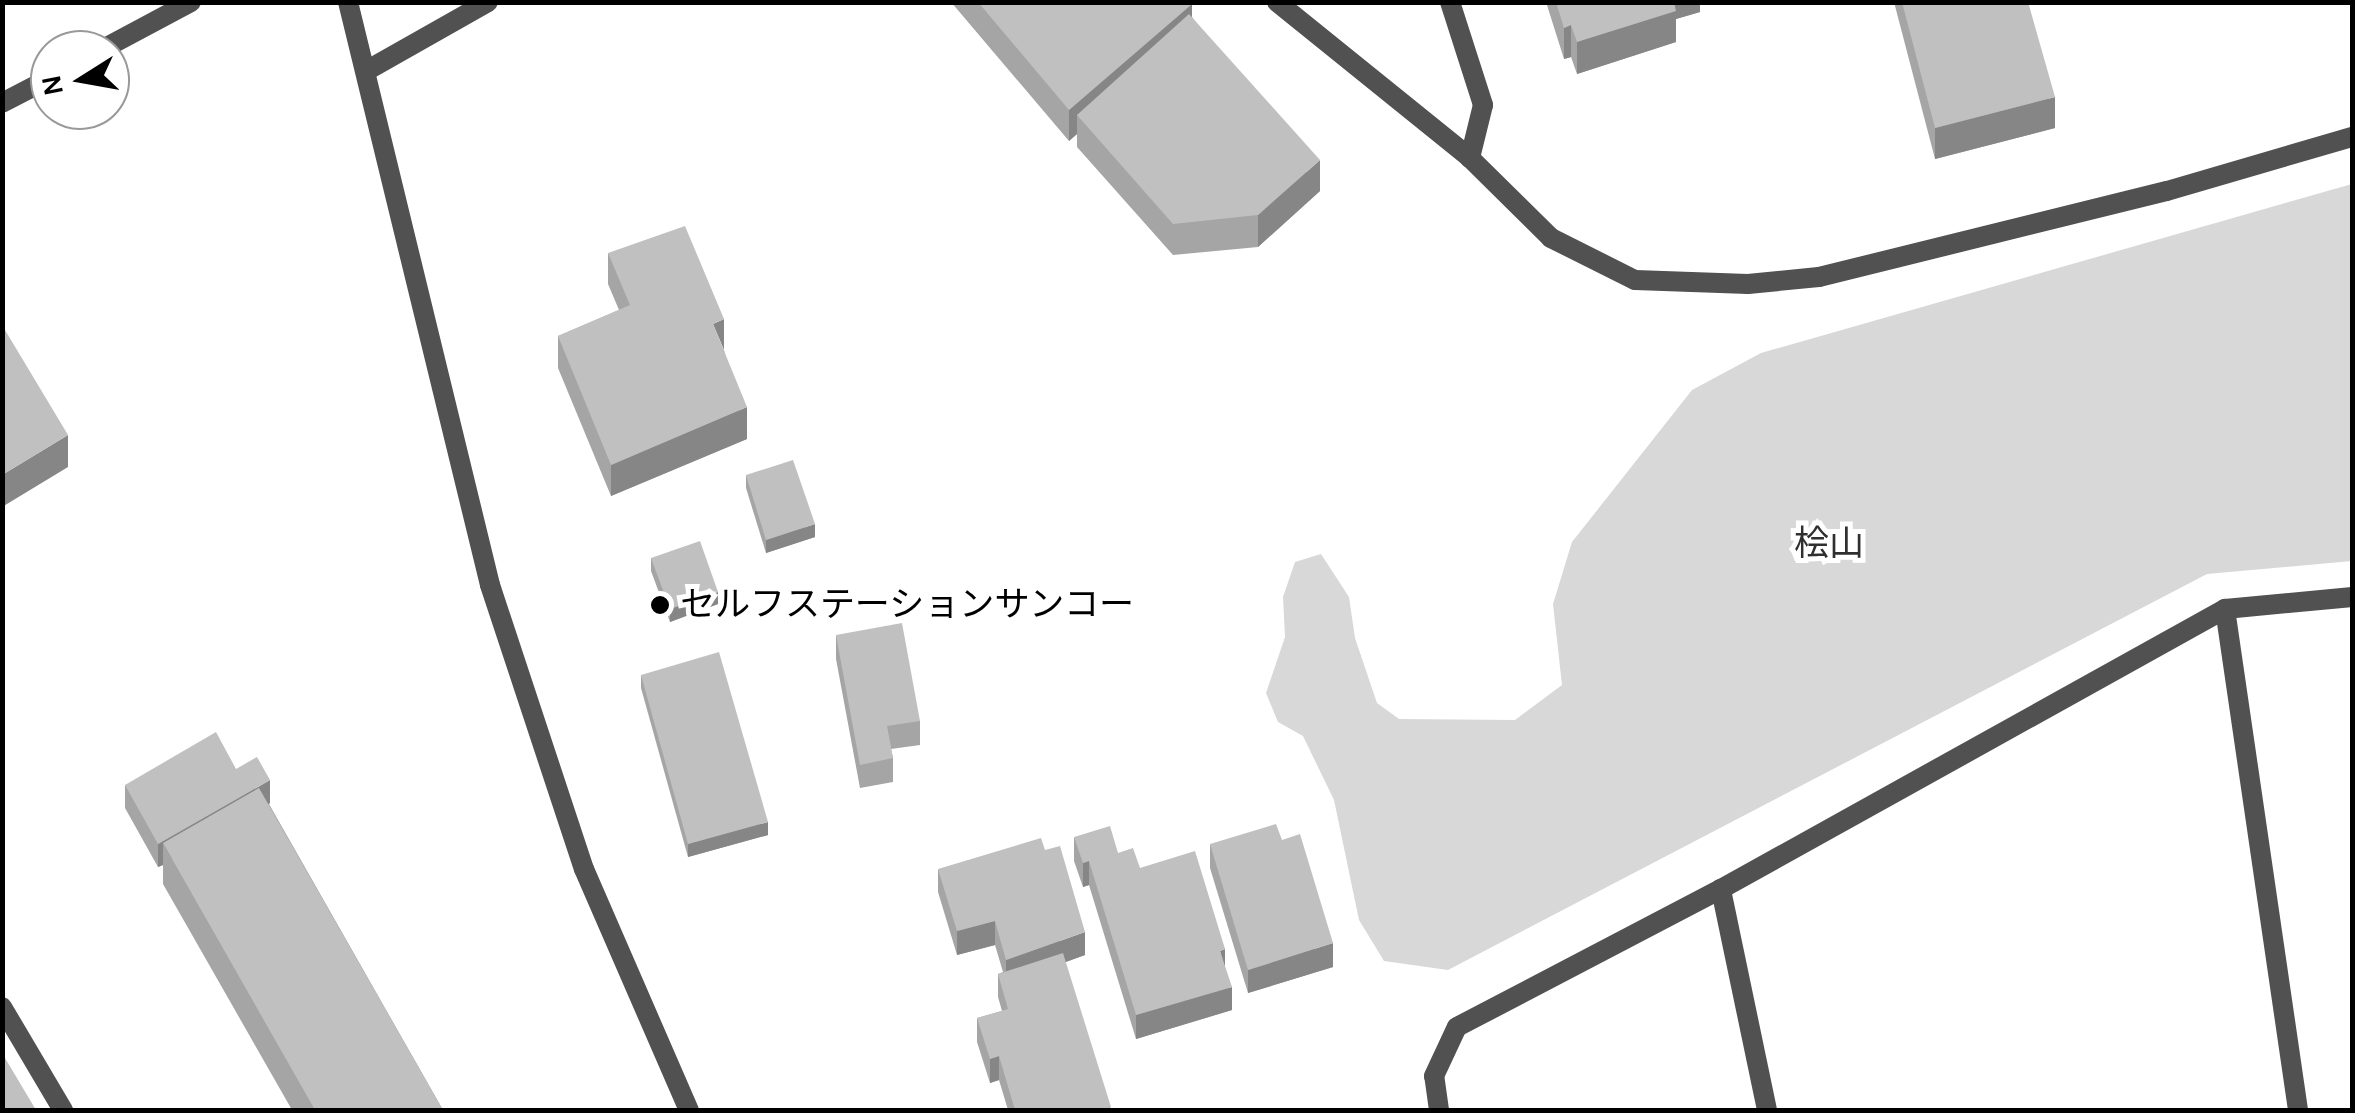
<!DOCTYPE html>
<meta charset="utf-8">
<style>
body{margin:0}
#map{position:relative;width:2355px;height:1113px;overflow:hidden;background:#fff;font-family:Karla,"Noto Sans JP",sans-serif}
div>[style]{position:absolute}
.green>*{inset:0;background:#d8d8d8}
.service>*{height:20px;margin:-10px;padding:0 10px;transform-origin:10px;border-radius:10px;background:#515151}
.minor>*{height:20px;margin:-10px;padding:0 10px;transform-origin:10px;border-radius:10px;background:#515151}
.tertiary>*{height:20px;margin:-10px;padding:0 10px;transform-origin:10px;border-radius:10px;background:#515151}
.wall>*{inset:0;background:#a5a5a5}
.shaded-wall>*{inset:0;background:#868686}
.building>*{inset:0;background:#c0c0c0}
.dots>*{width:28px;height:28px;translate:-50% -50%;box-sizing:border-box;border:5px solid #fff;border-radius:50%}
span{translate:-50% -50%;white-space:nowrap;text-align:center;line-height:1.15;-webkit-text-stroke:10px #fff;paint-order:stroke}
.park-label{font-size:35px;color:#2f2f2f}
.poi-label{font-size:35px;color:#000}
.left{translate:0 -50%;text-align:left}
.frame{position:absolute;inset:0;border:5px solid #000;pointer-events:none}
.north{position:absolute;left:30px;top:30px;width:100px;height:100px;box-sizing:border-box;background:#fff;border:2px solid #999;border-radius:50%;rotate:259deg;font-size:28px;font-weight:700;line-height:40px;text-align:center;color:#000}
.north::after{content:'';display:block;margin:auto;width:35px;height:45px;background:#000;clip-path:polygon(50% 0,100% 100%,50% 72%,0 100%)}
</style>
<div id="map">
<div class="green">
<i style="clip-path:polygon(2352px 184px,2352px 561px,2207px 574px,1448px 970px,1384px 961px,1359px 920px,1334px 800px,1303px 736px,1278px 722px,1266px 693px,1285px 637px,1283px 597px,1295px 562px,1321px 554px,1349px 597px,1355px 638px,1377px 703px,1399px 719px,1515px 720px,1562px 685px,1553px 604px,1572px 542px,1692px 390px,1761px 353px)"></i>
</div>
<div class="service">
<i style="left:2px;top:1007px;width:120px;rotate:59.4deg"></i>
</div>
<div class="minor">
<i style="left:1277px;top:2px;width:248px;rotate:38.9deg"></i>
<i style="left:1470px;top:158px;width:114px;rotate:44.6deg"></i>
<i style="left:1551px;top:238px;width:94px;rotate:26.6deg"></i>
<i style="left:1635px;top:280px;width:113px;rotate:2deg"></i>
<i style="left:1748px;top:284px;width:71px;rotate:-5.6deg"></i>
<i style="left:1819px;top:277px;width:358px;rotate:-13.9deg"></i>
<i style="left:2167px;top:191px;width:193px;rotate:-16.3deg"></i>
<i style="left:1450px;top:2px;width:108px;rotate:72.2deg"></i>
<i style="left:1483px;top:105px;width:55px;rotate:103.8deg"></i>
<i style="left:366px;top:71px;width:140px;rotate:-29.5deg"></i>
<i style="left:2225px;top:609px;width:128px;rotate:-5.4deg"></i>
<i style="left:1439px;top:1110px;width:34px;rotate:-98deg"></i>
<i style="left:1434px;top:1076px;width:54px;rotate:-64.9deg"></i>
<i style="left:1457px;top:1027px;width:298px;rotate:-27.6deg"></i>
<i style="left:1767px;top:1110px;width:226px;rotate:-101.8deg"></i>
<i style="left:1721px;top:889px;width:577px;rotate:-29.05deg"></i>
<i style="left:2225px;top:609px;width:506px;rotate:81.71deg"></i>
</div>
<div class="tertiary">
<i style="left:348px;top:2px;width:600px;rotate:76.31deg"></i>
<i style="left:490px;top:585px;width:299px;rotate:71.7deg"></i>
<i style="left:584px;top:869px;width:263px;rotate:66.5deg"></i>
<i style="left:101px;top:50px;width:102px;rotate:-28.1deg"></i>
<i style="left:2px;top:103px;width:54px;rotate:-27.5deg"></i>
</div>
<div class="wall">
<i style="clip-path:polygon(951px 2px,1191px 2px,1192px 17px,1320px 191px,1258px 247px,1173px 255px,1077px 147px,1077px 134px,1069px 141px)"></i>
<i style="clip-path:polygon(1546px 2px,1700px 2px,1700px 12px,1676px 19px,1676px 42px,1577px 74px,1571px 57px,1564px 59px)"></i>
<i style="clip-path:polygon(1894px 2px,2028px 2px,2055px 128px,1935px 159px)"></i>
<i style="clip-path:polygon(608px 253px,724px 350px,747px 439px,611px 496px,558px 368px,558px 336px,619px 310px,608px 284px)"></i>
<i style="clip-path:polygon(746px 475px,815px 537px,766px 553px,746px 488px)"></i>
<i style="clip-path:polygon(651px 558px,718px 604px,670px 622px,651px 571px)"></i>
<i style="clip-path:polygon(836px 635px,920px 721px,920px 745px,891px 749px,893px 758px,893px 782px,860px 788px,836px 659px)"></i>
<i style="clip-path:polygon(641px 675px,768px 835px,688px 857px,641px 688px)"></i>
<i style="clip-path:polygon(236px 769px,270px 803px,269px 804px,443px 1110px,292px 1110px,163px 884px,163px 865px,158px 867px,125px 808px,125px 785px)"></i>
<i style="clip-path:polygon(1074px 837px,1118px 853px,1140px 868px,1225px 968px,1232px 1010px,1136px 1039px,1089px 885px,1083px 887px,1074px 861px)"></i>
<i style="clip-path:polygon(1210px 844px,1333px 967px,1248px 993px,1210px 868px)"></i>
<i style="clip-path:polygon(938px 869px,1085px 955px,1065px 962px,1111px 1110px,1008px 1110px,999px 1080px,990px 1083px,977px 1042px,977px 1018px,1002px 1011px,998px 997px,998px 974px,1003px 972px,995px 945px,957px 955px,938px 892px)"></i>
</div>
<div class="shaded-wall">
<i style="clip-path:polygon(1670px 2px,1700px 2px,1700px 12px,1676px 19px,1676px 42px,1577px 74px,1577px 42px)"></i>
<i style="clip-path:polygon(1192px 4px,1192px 36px,1077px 115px,1077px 134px,1069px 141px,1069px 110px)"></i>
<i style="clip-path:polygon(1571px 25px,1571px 57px,1564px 59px,1564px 28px)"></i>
<i style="clip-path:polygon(2055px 97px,2055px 128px,1935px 159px,1935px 128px)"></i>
<i style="clip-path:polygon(1320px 160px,1320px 191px,1258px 247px,1258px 215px)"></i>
<i style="clip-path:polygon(724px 319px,724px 350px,713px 324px)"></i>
<i style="clip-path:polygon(747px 407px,747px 439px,611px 496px,611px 465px)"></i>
<i style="clip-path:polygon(68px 435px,68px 467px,2px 507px,2px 475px)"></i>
<i style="clip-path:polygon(815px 524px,815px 537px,766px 553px,766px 540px)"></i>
<i style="clip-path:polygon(718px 592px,718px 604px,670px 622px,670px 609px)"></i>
<i style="clip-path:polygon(270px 780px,270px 803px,172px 859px,163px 843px,163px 865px,158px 867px,158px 844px)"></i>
<i style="clip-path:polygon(768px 822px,768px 835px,688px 857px,688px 844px)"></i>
<i style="clip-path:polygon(1089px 861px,1089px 885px,1083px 887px,1083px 863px)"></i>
<i style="clip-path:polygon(995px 921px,995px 945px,957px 955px,957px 931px)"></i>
<i style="clip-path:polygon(1085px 932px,1085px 955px,1006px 984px,1006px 960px)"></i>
<i style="clip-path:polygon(1333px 943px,1333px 967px,1248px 993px,1248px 970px)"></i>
<i style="clip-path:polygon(1225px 949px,1225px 972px,1220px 951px)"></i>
<i style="clip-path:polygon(1232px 987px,1232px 1010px,1136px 1039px,1136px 1015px)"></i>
<i style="clip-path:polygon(999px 1056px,999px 1080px,990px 1083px,990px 1059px)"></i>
</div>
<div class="building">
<i style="clip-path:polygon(978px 2px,1191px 2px,1192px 4px,1069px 110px)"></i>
<i style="clip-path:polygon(1556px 2px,1674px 2px,1676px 11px,1577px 42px,1571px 25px,1564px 28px)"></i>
<i style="clip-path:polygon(1902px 2px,2028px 2px,2055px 97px,1935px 128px)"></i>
<i style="clip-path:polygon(1189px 14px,1320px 160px,1258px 215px,1173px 224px,1077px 115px)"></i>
<i style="clip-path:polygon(685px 226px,724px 319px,713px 324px,747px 407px,611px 465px,558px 336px,630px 305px,608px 253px)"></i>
<i style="clip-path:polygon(2px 325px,68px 435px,2px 475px)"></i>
<i style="clip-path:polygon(793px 460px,815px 524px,766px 540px,746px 475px)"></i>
<i style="clip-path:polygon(700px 541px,718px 592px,670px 609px,651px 558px)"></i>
<i style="clip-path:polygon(902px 623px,920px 721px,887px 726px,893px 758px,860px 765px,836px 635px)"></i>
<i style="clip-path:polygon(719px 652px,768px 822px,688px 844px,641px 675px)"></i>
<i style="clip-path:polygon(216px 732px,236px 769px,257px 757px,270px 780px,158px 844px,125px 785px)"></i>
<i style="clip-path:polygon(259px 788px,443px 1110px,315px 1110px,163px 843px)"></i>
<i style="clip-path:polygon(1276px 824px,1282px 840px,1300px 834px,1333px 943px,1248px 970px,1210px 844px)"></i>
<i style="clip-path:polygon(1110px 826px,1118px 853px,1133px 848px,1140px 868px,1195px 851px,1225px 949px,1220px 951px,1232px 987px,1136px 1015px,1089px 861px,1083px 863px,1074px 837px)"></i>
<i style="clip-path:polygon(1041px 838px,1045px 850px,1060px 846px,1085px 932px,1006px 960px,995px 921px,957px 931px,938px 869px)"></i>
<i style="clip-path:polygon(1063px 953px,1111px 1107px,1100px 1110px,1015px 1110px,999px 1056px,990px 1059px,977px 1018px,1008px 1009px,998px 974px)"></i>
<i style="clip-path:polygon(2px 1053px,36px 1110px,2px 1110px)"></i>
</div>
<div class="dots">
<i style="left:660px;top:605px;background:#000"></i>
</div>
<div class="park-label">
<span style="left:1829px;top:544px">桧山</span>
</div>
<div class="poi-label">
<span class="left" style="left:680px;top:605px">セルフステーションサンコー</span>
</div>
<div class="frame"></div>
<div class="north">N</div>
</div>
